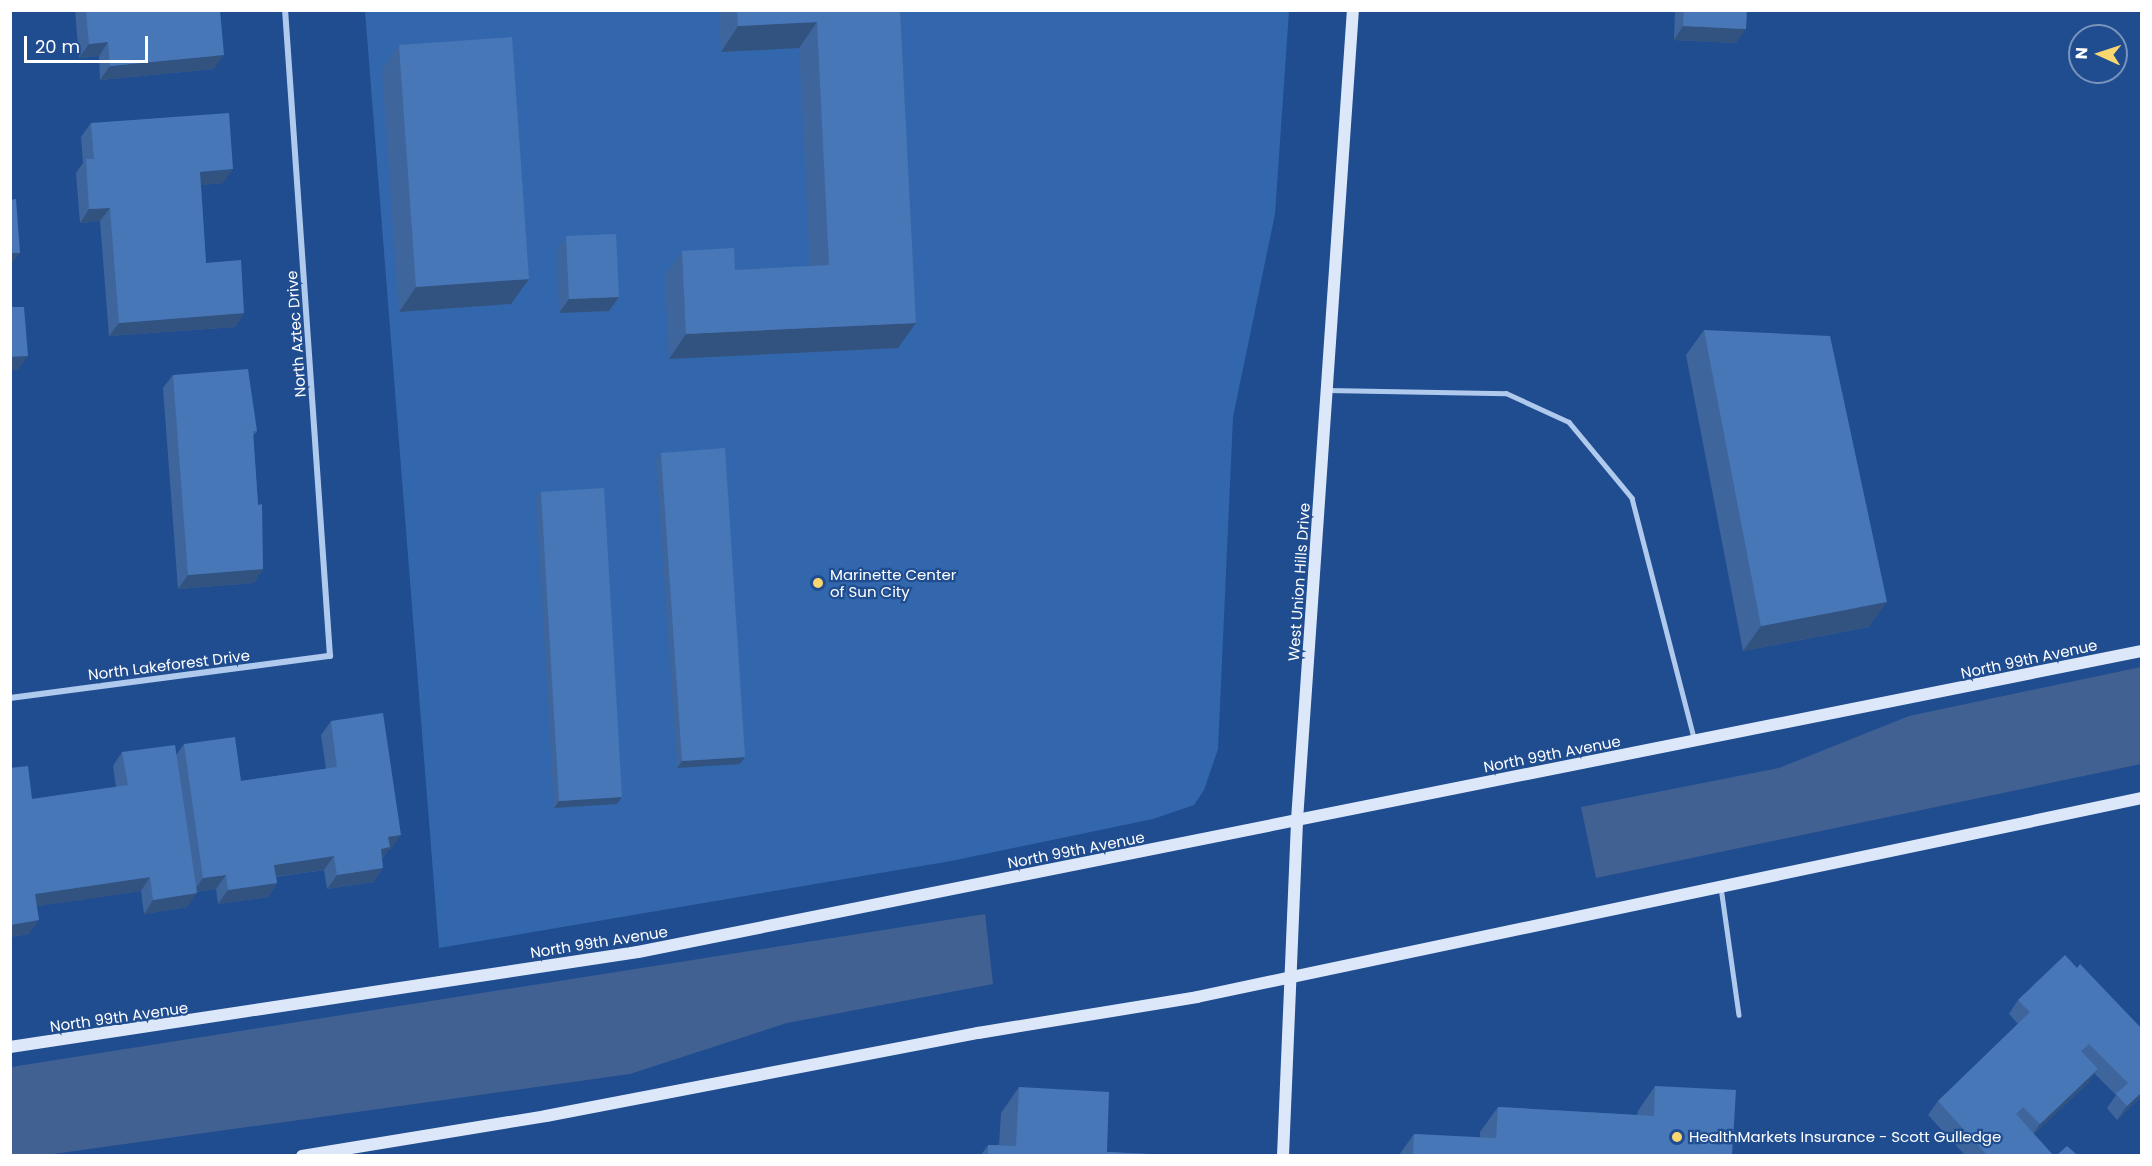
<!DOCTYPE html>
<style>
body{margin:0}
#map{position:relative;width:2152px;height:1166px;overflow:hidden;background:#204d90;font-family:Poppins,sans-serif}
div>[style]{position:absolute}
.green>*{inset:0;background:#3367ad}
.water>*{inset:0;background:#416192}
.service>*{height:4.5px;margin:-2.25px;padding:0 2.25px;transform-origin:2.25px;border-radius:2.25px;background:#b0caed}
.minor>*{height:6px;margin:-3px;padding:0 3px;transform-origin:3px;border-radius:3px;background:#b0caed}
.secondary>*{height:12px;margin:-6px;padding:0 6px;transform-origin:6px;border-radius:6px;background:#dce8fa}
.wall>*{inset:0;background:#3e669d}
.shaded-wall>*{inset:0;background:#325380}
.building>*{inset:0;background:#4877b7}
.dots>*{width:16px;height:16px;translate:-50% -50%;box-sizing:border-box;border:3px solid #204d90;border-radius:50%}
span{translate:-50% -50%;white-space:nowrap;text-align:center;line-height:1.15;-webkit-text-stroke:4.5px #204d90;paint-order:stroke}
.street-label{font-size:15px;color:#fff}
.poi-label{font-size:15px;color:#fff}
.left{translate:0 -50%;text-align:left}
.frame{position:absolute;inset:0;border:12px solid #fff;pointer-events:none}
.north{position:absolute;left:2068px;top:24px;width:60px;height:60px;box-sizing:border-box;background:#204d90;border:2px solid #7994bc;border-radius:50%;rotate:273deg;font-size:16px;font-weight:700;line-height:24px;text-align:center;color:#fff}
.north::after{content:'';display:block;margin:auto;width:21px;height:27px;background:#fad670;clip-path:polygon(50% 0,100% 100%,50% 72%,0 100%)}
.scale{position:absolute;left:24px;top:36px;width:124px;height:27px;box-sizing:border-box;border:3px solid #fff;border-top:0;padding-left:8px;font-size:18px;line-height:21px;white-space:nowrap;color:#fff;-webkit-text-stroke:4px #204d90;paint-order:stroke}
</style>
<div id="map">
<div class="green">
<i style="clip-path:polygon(365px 11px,1289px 11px,1275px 214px,1233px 417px,1218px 749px,1204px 790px,1194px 805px,1153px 819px,951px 861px,439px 948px)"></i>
</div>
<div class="water">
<i style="clip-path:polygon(2141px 667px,2141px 764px,1596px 878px,1581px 807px,1779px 768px,1909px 716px)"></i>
<i style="clip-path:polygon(985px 914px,993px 984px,787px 1023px,630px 1074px,46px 1155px,11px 1155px,11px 1067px)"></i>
</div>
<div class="service">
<i style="left:1327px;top:390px;width:179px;rotate:1deg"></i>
<i style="left:1506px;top:393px;width:69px;rotate:24.7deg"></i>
<i style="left:1569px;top:422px;width:99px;rotate:50.3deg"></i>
<i style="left:1632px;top:498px;width:248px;rotate:75.5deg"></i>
<i style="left:1721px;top:887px;width:129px;rotate:82deg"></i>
</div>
<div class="minor">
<i style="left:10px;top:698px;width:323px;rotate:-7.5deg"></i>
<i style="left:330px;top:656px;width:648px;rotate:-93.98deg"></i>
</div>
<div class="secondary">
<i style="left:10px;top:1047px;width:635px;rotate:-8.6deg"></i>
<i style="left:638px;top:952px;width:1534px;rotate:-11.32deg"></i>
<i style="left:302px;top:1156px;width:247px;rotate:-9.3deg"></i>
<i style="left:546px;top:1116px;width:440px;rotate:-10.9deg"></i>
<i style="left:978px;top:1033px;width:222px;rotate:-9.3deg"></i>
<i style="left:1197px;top:997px;width:966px;rotate:-11.89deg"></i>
<i style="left:1283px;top:1156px;width:336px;rotate:-87.6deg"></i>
<i style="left:1297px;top:820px;width:812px;rotate:-86.05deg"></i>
</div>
<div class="wall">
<i style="clip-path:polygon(75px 10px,220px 10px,214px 69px,100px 80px,99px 56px,79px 58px)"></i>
<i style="clip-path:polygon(719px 10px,900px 10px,916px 323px,898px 348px,669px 359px,665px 276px,682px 251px,735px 270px,810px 266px,799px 48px,721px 52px)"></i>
<i style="clip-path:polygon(1675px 10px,1747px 10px,1736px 43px,1674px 40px)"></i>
<i style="clip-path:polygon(399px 45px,529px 279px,511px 304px,399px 312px,382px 70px)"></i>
<i style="clip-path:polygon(91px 123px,223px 183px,201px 185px,206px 263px,244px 313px,235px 327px,109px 336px,100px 221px,80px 223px,76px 173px,83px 163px,81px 137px)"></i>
<i style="clip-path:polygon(566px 236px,619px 297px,609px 311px,559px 313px,557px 250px)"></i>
<i style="clip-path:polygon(1704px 330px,1869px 627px,1743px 651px,1686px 355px)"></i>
<i style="clip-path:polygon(173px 375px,257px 431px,253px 436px,263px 569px,254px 583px,178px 589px,163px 388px)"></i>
<i style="clip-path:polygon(661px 453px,740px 764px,677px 768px,656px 460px)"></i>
<i style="clip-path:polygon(541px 492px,622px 797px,617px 804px,554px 808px,536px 499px)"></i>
<i style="clip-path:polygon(331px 721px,391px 849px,388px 850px,382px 859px,374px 882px,327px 889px,324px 870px,276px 877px,277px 883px,268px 897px,218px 904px,216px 889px,196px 892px,187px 907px,144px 914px,141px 891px,37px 906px,29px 934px,10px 937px,10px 768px,32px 799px,116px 787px,113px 766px,122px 752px,176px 755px,184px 744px,241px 781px,326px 769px,321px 735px)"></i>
<i style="clip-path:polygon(2018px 1000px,2142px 1029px,2142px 1096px,2117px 1120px,2107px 1108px,2116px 1095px,2094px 1073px,2088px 1083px,2034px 1134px,2053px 1155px,1965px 1155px,1928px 1115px,1938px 1101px,2018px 1024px,2009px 1014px)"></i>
<i style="clip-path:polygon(1655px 1086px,1732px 1155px,1399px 1155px,1414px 1134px,1480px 1138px,1480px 1132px,1498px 1107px,1637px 1115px,1638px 1111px)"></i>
<i style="clip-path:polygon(1019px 1087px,1107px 1152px,1170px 1155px,981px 1155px,988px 1145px,999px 1145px,1001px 1113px)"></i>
</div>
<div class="shaded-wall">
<i style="clip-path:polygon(817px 22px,799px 48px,721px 52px,738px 26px)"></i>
<i style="clip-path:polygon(1683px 26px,1746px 29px,1736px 43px,1674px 40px)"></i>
<i style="clip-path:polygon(108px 42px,99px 56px,79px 58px,89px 44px)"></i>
<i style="clip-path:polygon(224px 55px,214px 69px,100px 80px,110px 66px)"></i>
<i style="clip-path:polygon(233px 169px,223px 183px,190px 186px,200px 172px)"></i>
<i style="clip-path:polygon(110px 208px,100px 221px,80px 223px,89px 209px)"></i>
<i style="clip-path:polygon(10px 253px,20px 253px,10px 266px)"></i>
<i style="clip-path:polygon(529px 279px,511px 304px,399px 312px,416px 287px)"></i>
<i style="clip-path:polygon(619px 297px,609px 311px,559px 313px,569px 299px)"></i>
<i style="clip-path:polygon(244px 313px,235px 327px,109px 336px,119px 323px)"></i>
<i style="clip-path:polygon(916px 323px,898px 348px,669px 359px,686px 334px)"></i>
<i style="clip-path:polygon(28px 356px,18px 370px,10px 370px,10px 357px)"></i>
<i style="clip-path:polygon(263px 569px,254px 583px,178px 589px,188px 575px)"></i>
<i style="clip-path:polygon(1887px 602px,1869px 627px,1743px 651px,1761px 626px)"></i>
<i style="clip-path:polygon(745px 757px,740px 764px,677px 768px,682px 761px)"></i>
<i style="clip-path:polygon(622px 797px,617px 804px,554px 808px,559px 801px)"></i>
<i style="clip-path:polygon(401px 835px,391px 849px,388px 850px,380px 861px,371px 863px,388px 837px)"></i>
<i style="clip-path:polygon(334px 856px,324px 870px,264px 878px,274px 865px)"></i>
<i style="clip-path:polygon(383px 868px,374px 882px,327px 889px,337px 875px)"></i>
<i style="clip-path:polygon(226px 875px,216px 889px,193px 892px,203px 878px)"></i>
<i style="clip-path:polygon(150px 877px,141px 891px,26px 908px,35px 894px)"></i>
<i style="clip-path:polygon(277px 883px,268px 897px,218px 904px,228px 890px)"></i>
<i style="clip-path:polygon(197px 893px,187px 907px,144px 914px,153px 900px)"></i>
<i style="clip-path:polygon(39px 920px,29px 934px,10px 937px,10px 925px)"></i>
<i style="clip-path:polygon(2098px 1069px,2088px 1083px,2030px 1138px,2040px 1124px)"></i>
<i style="clip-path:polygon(2142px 1092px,2142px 1096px,2117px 1120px,2127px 1106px)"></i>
</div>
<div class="building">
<i style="clip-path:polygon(86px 10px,220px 10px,224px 55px,110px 66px,108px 42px,89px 44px)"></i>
<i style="clip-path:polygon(737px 10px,900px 10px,916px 323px,686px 334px,682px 251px,734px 248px,735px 270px,829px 265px,817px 22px,738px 26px)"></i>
<i style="clip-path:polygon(1684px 10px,1747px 10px,1746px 29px,1683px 26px)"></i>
<i style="clip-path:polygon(512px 37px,529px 279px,416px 287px,399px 45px)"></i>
<i style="clip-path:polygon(229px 113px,233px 169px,200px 172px,206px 263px,241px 260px,244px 313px,119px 323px,110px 208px,89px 209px,86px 159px,94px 159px,91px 123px)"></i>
<i style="clip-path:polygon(16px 199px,20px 253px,10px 253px,10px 200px)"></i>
<i style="clip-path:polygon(616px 234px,619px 297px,569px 299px,566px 236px)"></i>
<i style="clip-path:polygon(10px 307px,24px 307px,28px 356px,10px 357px)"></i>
<i style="clip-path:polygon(1704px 330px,1830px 336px,1887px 602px,1761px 626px)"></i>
<i style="clip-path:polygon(248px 369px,257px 431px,253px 431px,258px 505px,262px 504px,263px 569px,188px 575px,173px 375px)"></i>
<i style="clip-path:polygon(725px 448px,745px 757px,682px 761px,661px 453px)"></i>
<i style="clip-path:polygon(604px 488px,622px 797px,559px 801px,541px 492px)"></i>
<i style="clip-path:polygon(383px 713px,401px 835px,388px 837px,390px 847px,381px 849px,383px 868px,337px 875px,334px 856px,274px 865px,277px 883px,228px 890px,226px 875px,203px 878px,184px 744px,235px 737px,241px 781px,337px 767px,331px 721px)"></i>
<i style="clip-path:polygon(175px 745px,197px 893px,153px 900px,150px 877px,35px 894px,39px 920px,10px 925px,10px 768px,28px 766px,32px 799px,128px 785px,122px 752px)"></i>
<i style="clip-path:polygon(2065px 955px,2077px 968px,2080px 964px,2142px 1029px,2142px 1092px,2127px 1106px,2116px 1094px,2128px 1083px,2089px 1044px,2081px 1051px,2098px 1069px,2040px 1124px,2023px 1107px,2016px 1114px,2053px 1155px,1987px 1155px,1938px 1101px,2030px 1012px,2018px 1000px)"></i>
<i style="clip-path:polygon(1655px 1086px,1736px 1090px,1732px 1155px,1413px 1155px,1414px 1134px,1496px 1138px,1498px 1107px,1654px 1116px)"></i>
<i style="clip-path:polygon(1019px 1087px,1109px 1092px,1107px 1152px,1170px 1155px,988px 1155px,988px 1145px,1016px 1146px)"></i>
<i style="clip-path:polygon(2067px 1146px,2076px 1154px,2075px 1155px,2057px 1155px)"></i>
</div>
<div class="dots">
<i style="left:818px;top:583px;background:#fad670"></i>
<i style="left:1677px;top:1137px;background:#fad670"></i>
</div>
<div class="street-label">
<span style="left:296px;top:334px;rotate:-94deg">North Aztec Drive</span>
<span style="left:1299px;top:582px;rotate:-86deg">West Union Hills Drive</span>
<span style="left:2029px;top:659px;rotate:-12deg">North 99th Avenue</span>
<span style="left:169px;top:665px;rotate:-7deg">North Lakeforest Drive</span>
<span style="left:1552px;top:754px;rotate:-11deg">North 99th Avenue</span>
<span style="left:1076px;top:850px;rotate:-11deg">North 99th Avenue</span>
<span style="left:599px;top:942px;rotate:-9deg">North 99th Avenue</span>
<span style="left:119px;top:1017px;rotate:-8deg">North 99th Avenue</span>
</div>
<div class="poi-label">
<span class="left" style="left:830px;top:583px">Marinette Center<br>of Sun City</span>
<span class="left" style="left:1689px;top:1137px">HealthMarkets Insurance - Scott Gulledge</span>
</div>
<div class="frame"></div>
<div class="north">N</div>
<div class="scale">20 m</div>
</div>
